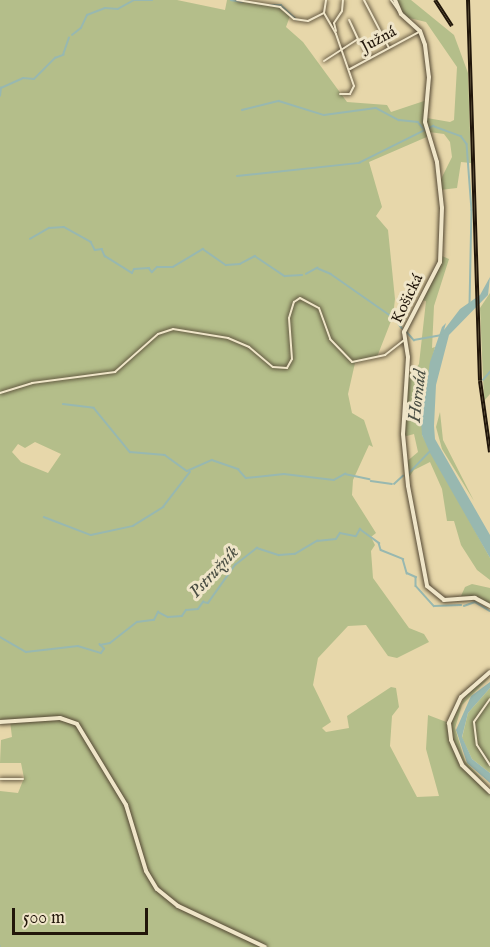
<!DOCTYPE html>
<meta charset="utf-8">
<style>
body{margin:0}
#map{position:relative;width:490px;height:947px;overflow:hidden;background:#e7d7aa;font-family:"IM FELL English",serif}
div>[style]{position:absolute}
.green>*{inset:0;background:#b4be8a}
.water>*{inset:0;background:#98b8b0}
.stream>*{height:1.5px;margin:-0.75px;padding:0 0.75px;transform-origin:0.75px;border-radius:0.75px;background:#98b8b0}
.roads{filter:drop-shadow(0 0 2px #524632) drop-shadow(0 0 2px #524632)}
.minor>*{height:2px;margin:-1px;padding:0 1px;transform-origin:1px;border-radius:1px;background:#efe5c8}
.tertiary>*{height:4px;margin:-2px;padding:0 2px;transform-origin:2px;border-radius:2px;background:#efe5c8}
.rail>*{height:4px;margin-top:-2px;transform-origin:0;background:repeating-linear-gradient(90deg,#efe5c8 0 4.5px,#21160a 0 9px);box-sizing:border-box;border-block:2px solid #21160a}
span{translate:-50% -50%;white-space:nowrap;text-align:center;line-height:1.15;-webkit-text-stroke:6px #efe5c8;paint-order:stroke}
.street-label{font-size:16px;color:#21160a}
.water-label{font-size:18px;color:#4b4f44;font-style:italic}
.scale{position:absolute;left:12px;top:908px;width:136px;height:27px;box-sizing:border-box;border:3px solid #21160a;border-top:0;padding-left:8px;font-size:18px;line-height:21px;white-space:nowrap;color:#21160a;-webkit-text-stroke:4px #efe5c8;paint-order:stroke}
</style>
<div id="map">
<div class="green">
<i style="clip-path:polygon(evenodd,0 0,177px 0,225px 10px,227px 0,238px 0,279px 7px,290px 16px,286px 27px,303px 42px,347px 102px,387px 105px,391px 112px,427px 100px,427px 118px,450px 122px,454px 120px,457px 67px,426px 22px,405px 17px,396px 0,411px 0,454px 35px,468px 73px,471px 163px,461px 162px,457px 188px,440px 190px,439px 183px,452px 157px,450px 142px,444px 134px,429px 132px,429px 136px,369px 162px,382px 207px,376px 216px,388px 230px,395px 299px,393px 316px,377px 357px,355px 363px,348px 394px,352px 413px,364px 420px,373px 447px,369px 445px,353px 480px,352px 495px,376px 533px,371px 537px,375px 545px,371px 551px,373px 578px,409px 628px,424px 634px,429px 642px,397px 658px,388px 656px,366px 625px,348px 626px,318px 658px,313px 685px,331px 722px,322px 728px,326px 732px,349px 728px,347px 716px,391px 687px,396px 688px,399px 707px,392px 716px,390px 746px,417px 797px,439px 796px,426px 749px,428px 715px,449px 723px,462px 765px,490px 792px,490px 947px,0 947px,0 791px,18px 793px,24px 778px,21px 763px,0 763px,1px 740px,12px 737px,10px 721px,0 722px,0 0,35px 442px,61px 454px,48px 473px,21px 462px,12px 452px,18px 444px,25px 448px,35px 442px)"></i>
<i style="clip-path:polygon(442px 256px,449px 259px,434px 306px,432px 348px,435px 347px,424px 391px,422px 435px,490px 558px,490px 580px,477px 570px,461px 545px,454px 521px,447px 521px,442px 489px,430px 462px,414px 470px,407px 480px,405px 463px,418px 452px,414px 434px,403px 437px,407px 373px,413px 373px,419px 364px,426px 301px,421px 300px)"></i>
<i style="clip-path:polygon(490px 293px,490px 394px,484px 401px,480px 308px)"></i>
<i style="clip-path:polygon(440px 412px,443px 440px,474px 501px,442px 449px,436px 427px)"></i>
<i style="clip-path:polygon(472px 584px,490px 588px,490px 606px,475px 596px,461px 596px,465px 587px)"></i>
<i style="clip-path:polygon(490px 677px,462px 705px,455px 728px,465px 761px,490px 787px,466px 766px,454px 742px,451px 722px,467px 693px)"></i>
<i style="clip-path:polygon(490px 688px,490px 773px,472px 759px,462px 738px,468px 713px)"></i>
</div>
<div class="water">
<i style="clip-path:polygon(490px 277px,488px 295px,449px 335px,436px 385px,434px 426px,435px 439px,490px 535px,490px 558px,430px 453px,422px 435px,421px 421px,430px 362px,442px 327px,446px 323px,444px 330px,460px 309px,480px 295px)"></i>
<i style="clip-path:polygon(490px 682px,490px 688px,468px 713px,462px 737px,472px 759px,490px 773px,490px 783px,467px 763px,456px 730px,471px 696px)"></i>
</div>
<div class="stream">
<i style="left:231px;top:0;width:11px;rotate:10deg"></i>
<i style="left:270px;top:5px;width:11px"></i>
<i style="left:281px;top:5px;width:21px;rotate:43deg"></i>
<i style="left:72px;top:35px;width:11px;rotate:-38deg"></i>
<i style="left:81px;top:28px;width:14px;rotate:-65deg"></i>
<i style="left:87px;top:15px;width:19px;rotate:-21deg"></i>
<i style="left:105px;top:8px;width:13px;rotate:4deg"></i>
<i style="left:118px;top:9px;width:18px;rotate:-29deg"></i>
<i style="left:134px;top:0;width:18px"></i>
<i style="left:0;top:96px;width:8px;rotate:-83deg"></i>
<i style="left:1px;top:88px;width:24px;rotate:-24deg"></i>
<i style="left:23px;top:78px;width:11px;rotate:5deg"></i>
<i style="left:34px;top:79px;width:30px;rotate:-45deg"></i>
<i style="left:55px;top:58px;width:9px;rotate:-21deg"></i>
<i style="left:63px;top:55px;width:18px;rotate:-71deg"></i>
<i style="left:242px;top:110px;width:38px;rotate:-14deg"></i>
<i style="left:279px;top:101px;width:47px;rotate:17.3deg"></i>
<i style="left:324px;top:115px;width:52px;rotate:-7.7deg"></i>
<i style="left:376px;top:108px;width:26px;rotate:28deg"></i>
<i style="left:399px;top:120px;width:19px;rotate:6deg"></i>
<i style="left:418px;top:122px;width:8px;rotate:50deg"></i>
<i style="left:237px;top:176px;width:123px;rotate:-6.1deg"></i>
<i style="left:359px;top:163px;width:83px;rotate:-26.6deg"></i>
<i style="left:433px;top:126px;width:30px;rotate:20deg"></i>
<i style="left:461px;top:136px;width:10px;rotate:53deg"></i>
<i style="left:467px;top:144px;width:66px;rotate:85.7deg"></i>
<i style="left:472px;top:210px;width:94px;rotate:91.2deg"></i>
<i style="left:30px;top:239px;width:22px;rotate:-30deg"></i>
<i style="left:49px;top:228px;width:15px;rotate:-4deg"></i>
<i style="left:64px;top:227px;width:31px;rotate:29deg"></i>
<i style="left:91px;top:242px;width:9px;rotate:63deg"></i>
<i style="left:95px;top:250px;width:7px;rotate:-8deg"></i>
<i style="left:102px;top:249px;width:8px;rotate:67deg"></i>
<i style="left:105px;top:256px;width:32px;rotate:32deg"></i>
<i style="left:132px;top:273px;width:4px;rotate:-63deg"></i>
<i style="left:134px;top:269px;width:15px;rotate:-4deg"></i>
<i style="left:149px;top:268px;width:5px;rotate:53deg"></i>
<i style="left:152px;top:272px;width:7px;rotate:-45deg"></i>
<i style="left:157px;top:267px;width:16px"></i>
<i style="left:173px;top:267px;width:35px;rotate:-31deg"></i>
<i style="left:203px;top:249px;width:28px;rotate:35deg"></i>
<i style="left:226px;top:265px;width:14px;rotate:-4deg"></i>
<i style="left:240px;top:264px;width:17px;rotate:-28deg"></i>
<i style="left:255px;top:256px;width:36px;rotate:34deg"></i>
<i style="left:285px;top:276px;width:17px;rotate:-3deg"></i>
<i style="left:306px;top:274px;width:13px;rotate:-29deg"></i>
<i style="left:317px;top:268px;width:15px;rotate:23deg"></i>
<i style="left:331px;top:274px;width:82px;rotate:35deg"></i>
<i style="left:399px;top:324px;width:5px;rotate:53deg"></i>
<i style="left:407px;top:332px;width:11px;rotate:49deg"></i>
<i style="left:414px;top:340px;width:28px;rotate:-10deg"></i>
<i style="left:483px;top:380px;width:11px;rotate:-49deg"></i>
<i style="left:63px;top:404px;width:31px;rotate:7deg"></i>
<i style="left:94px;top:408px;width:57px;rotate:50.7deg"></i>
<i style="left:130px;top:452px;width:35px;rotate:5deg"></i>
<i style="left:165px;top:455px;width:27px;rotate:36deg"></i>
<i style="left:187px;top:471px;width:27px;rotate:-24deg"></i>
<i style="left:212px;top:460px;width:28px;rotate:19deg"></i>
<i style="left:238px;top:469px;width:12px;rotate:48deg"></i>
<i style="left:246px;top:478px;width:38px;rotate:-6deg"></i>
<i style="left:284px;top:474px;width:50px;rotate:6.8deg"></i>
<i style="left:334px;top:480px;width:13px;rotate:-29deg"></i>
<i style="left:345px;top:474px;width:25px;rotate:12deg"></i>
<i style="left:409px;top:473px;width:29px;rotate:-46deg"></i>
<i style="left:371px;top:481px;width:21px;rotate:8deg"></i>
<i style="left:394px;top:484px;width:12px;rotate:-42deg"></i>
<i style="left:44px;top:517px;width:50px;rotate:21deg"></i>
<i style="left:91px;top:535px;width:43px;rotate:-12.1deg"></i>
<i style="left:133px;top:526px;width:36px;rotate:-32deg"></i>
<i style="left:163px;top:507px;width:44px;rotate:-52.4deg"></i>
<i style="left:464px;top:606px;width:12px;rotate:-20deg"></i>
<i style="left:475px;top:602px;width:17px;rotate:31deg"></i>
<i style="left:0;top:637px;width:30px;rotate:30deg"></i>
<i style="left:26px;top:652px;width:52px;rotate:-6.6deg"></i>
<i style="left:78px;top:646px;width:24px;rotate:17deg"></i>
<i style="left:101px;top:653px;width:5px;rotate:-53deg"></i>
<i style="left:104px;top:649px;width:6px;rotate:-135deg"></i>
<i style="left:100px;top:645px;width:10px;rotate:-11deg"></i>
<i style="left:110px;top:643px;width:34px;rotate:-38deg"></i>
<i style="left:137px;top:622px;width:17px;rotate:-7deg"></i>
<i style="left:154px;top:620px;width:9px;rotate:-63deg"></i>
<i style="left:158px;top:612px;width:11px;rotate:27deg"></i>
<i style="left:168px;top:617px;width:14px;rotate:-4deg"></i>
<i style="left:182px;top:616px;width:7px;rotate:-56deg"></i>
<i style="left:186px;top:610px;width:12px;rotate:-5deg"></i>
<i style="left:198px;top:609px;width:9px;rotate:-54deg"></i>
<i style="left:203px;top:602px;width:5px;rotate:11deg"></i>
<i style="left:208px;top:603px;width:47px;rotate:-54.6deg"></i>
<i style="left:235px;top:565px;width:28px;rotate:-38deg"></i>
<i style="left:257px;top:548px;width:23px;rotate:18deg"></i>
<i style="left:279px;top:555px;width:16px;rotate:-4deg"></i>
<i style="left:295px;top:554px;width:26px;rotate:-31deg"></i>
<i style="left:317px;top:541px;width:19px;rotate:-6deg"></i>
<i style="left:336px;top:539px;width:7px;rotate:-56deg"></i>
<i style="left:340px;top:533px;width:16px;rotate:11deg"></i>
<i style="left:356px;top:536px;width:8px;rotate:-60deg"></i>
<i style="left:360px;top:529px;width:24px;rotate:36deg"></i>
<i style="left:379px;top:543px;width:7px;rotate:74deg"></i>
<i style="left:381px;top:550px;width:24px;rotate:22deg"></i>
<i style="left:403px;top:559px;width:15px;rotate:74deg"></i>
<i style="left:407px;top:573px;width:10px;rotate:24deg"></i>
<i style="left:416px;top:577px;width:9px;rotate:90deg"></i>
<i style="left:416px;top:586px;width:27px;rotate:48deg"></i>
<i style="left:434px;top:606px;width:27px;rotate:-2deg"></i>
<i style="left:0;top:946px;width:1px;rotate:90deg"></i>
</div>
<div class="roads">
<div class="minor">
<i style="left:237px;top:0;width:44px;rotate:9.2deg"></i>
<i style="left:280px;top:7px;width:18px;rotate:41deg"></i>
<i style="left:294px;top:19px;width:14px;rotate:8deg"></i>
<i style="left:308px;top:21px;width:18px;rotate:-27deg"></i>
<i style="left:324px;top:13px;width:13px;rotate:-81deg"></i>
<i style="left:364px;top:0;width:54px;rotate:62.5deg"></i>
<i style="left:391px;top:0;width:14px;rotate:54deg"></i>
<i style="left:324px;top:13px;width:24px;rotate:60deg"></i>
<i style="left:336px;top:34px;width:55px;rotate:70.9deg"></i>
<i style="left:354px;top:86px;width:9px;rotate:117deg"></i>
<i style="left:350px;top:94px;width:10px;rotate:180deg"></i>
<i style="left:336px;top:31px;width:8px;rotate:-104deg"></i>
<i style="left:334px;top:23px;width:14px;rotate:-56deg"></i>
<i style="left:342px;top:11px;width:11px;rotate:-85deg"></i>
<i style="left:363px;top:46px;width:14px;rotate:60deg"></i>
<i style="left:324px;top:61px;width:40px;rotate:-32.9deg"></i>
<i style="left:358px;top:39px;width:21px;rotate:-115deg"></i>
<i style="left:350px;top:69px;width:78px;rotate:-28.2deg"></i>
<i style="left:0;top:393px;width:34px;rotate:-17deg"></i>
<i style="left:32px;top:383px;width:84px;rotate:-7.5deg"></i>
<i style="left:115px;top:372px;width:57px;rotate:-41.5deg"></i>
<i style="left:158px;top:334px;width:16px;rotate:-18deg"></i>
<i style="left:173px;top:329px;width:56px;rotate:9.3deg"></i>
<i style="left:228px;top:338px;width:23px;rotate:23deg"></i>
<i style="left:249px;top:347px;width:31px;rotate:40deg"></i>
<i style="left:273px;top:367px;width:14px;rotate:4deg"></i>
<i style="left:287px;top:368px;width:10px;rotate:-61deg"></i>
<i style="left:292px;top:359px;width:41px;rotate:-94.2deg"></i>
<i style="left:289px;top:318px;width:17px;rotate:-73deg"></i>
<i style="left:294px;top:302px;width:7px;rotate:-34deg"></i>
<i style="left:300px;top:298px;width:21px;rotate:28deg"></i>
<i style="left:319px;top:308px;width:33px;rotate:70deg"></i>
<i style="left:330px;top:339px;width:32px;rotate:46deg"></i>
<i style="left:352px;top:362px;width:34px;rotate:-12deg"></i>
<i style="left:385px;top:355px;width:24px;rotate:-38deg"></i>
<i style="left:490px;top:699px;width:28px;rotate:125deg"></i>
<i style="left:474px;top:722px;width:23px;rotate:83deg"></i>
<i style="left:477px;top:745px;width:24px;rotate:57deg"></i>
<i style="left:0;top:779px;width:23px"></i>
</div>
<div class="tertiary">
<i style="left:395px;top:0;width:15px;rotate:67deg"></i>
<i style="left:401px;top:14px;width:25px;rotate:42deg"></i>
<i style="left:420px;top:31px;width:15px;rotate:70deg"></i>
<i style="left:425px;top:45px;width:32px;rotate:83deg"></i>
<i style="left:429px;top:77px;width:45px;rotate:95.1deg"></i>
<i style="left:425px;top:122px;width:42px;rotate:73.3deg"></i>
<i style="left:437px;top:162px;width:46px;rotate:83.8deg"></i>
<i style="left:442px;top:208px;width:54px;rotate:92.1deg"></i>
<i style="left:440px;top:262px;width:79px;rotate:117.2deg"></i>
<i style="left:404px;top:332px;width:25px;rotate:81deg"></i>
<i style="left:408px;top:357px;width:77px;rotate:93.7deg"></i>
<i style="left:403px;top:434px;width:52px;rotate:84.5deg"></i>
<i style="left:408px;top:486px;width:102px;rotate:79.2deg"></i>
<i style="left:427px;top:586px;width:22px;rotate:39deg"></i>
<i style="left:444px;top:600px;width:31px;rotate:-4deg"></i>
<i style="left:475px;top:598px;width:17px;rotate:28deg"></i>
<i style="left:490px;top:672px;width:38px;rotate:139deg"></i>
<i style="left:461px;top:697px;width:29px;rotate:115deg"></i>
<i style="left:449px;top:723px;width:17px;rotate:83deg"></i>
<i style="left:451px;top:740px;width:27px;rotate:66deg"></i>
<i style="left:462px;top:765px;width:39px;rotate:44deg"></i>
<i style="left:0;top:722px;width:60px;rotate:-3.8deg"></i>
<i style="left:60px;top:718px;width:18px;rotate:19deg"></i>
<i style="left:77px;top:724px;width:95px;rotate:58.8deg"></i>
<i style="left:126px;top:805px;width:69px;rotate:73.1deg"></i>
<i style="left:146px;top:871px;width:21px;rotate:59deg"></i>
<i style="left:157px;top:889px;width:27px;rotate:39deg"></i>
<i style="left:178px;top:906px;width:96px;rotate:25.2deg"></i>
</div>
</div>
<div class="rail">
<i style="left:435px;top:0;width:31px;rotate:57deg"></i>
<i style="left:468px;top:0;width:381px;rotate:88.2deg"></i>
<i style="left:480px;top:381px;width:72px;rotate:82deg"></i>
</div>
<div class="street-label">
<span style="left:379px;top:40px;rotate:-28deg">Južná</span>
<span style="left:408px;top:299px;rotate:-64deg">Košická</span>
</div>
<div class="water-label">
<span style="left:419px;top:396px;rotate:-83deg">Hornád</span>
<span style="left:215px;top:573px;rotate:-47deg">Pstružník</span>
</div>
<div class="scale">500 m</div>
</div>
